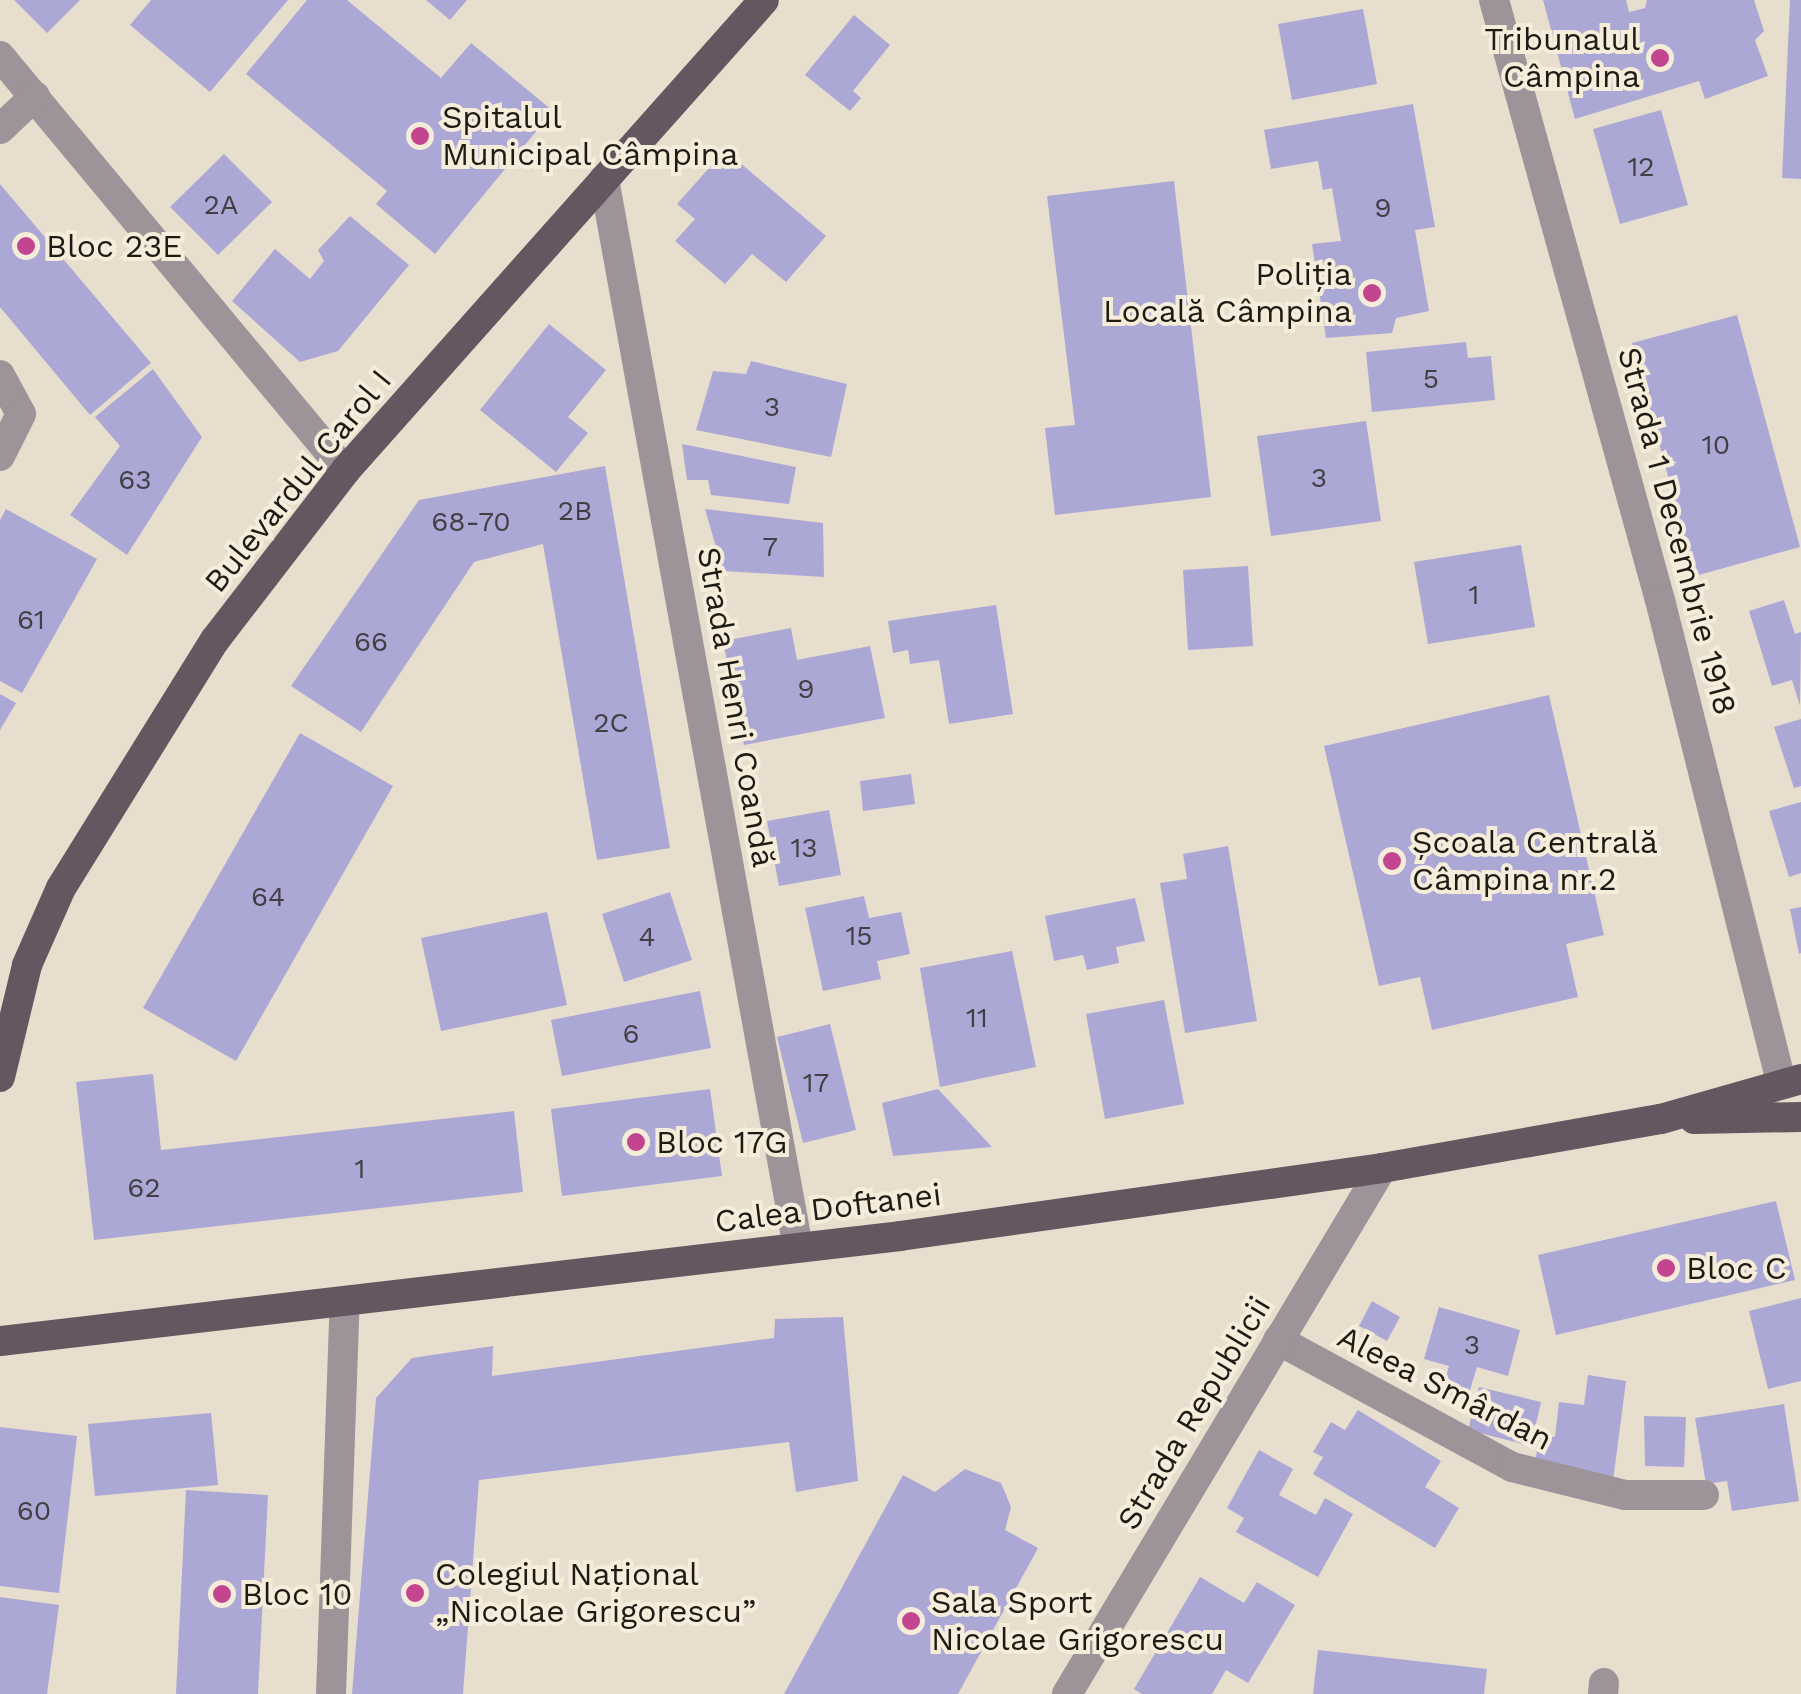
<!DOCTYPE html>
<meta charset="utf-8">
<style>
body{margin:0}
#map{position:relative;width:1801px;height:1694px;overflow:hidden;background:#e8decd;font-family:"Work Sans",sans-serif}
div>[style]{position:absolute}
.building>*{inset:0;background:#aca8d5}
.minor>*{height:30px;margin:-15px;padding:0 15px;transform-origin:15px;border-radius:15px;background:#9c9499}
.major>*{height:30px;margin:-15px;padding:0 15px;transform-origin:15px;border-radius:15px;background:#645760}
.dots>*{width:28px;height:28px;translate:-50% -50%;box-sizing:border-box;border:5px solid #f5ecda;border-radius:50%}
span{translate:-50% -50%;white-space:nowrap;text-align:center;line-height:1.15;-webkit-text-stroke:8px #f5ecda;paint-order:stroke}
.number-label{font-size:28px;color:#423e44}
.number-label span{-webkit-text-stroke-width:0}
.poi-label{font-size:32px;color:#1e1b14}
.right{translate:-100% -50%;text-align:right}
.left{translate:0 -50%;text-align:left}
.street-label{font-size:32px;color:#1e1b14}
</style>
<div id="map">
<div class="building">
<i style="clip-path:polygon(14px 0,80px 0,47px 33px)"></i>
<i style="clip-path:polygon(151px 0,288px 0,210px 92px,130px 25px)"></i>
<i style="clip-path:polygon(307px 0,347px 0,441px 78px,471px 43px,553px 111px,435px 254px,376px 204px,387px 191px,246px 74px)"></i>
<i style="clip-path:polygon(426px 0,467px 0,450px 20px)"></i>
<i style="clip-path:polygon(1543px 0,1626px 0,1629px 12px,1645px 8px,1647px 0,1754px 0,1764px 31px,1755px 40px,1768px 76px,1705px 99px,1699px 81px,1575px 119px)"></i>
<i style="clip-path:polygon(1790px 0,1801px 0,1801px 179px,1782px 178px)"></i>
<i style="clip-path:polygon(1363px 9px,1377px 84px,1292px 100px,1278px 24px)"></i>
<i style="clip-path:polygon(854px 15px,890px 45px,853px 91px,861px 98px,850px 111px,805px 75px)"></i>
<i style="clip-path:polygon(1413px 104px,1435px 227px,1415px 230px,1429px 311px,1396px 318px,1392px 333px,1326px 338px,1312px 244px,1341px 241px,1332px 188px,1323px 190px,1318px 161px,1271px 169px,1264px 130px)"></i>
<i style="clip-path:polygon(1661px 110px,1688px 205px,1620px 224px,1593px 129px)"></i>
<i style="clip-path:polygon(725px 150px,826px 236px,786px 282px,752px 254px,725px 284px,675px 241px,695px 219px,677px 204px)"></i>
<i style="clip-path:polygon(224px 154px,272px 202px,218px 255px,170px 207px)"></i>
<i style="clip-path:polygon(1174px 181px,1211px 497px,1055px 515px,1045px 428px,1075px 425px,1047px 196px)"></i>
<i style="clip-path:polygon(0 184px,151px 363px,90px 415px,0 307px)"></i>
<i style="clip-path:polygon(350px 216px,409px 265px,338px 351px,300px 362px,232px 301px,275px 249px,310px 279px,324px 261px,318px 250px)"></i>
<i style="clip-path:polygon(1737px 315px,1800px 547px,1695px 576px,1632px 343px)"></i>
<i style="clip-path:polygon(549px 324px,606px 370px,568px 417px,588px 433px,556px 472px,480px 410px)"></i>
<i style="clip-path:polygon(1466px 342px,1468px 358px,1491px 356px,1495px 400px,1372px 412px,1366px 352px)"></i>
<i style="clip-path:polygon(751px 361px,847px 384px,831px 457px,696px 430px,713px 371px,746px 374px)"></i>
<i style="clip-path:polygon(153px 369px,202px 437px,127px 555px,70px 515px,120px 446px,95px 417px)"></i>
<i style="clip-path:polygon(1366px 421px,1381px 521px,1271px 536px,1257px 436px)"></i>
<i style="clip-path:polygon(682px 444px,796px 467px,789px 504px,711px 495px,708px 480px,687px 480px)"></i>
<i style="clip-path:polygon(605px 466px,670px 848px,597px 860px,543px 544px,474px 562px,361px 732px,291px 686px,419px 500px)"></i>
<i style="clip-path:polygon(6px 509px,97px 559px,22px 693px,0 681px,0 520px)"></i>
<i style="clip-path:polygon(705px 509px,823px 523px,824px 577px,723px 571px)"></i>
<i style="clip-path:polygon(1521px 545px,1535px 627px,1428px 644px,1414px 562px)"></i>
<i style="clip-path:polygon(1248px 566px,1253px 646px,1188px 650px,1183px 570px)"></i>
<i style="clip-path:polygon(1784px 600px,1795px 634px,1801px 632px,1800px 706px,1792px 680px,1772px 686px,1749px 611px)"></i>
<i style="clip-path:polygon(996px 605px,1013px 714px,949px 724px,939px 660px,910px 664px,908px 650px,893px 653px,888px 621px)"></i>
<i style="clip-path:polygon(791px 628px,797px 660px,870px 646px,885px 718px,744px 745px,723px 641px)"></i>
<i style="clip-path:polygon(0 694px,16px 703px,0 730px)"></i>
<i style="clip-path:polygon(1549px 695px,1604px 935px,1566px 944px,1578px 997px,1432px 1030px,1420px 977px,1379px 986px,1324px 746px)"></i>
<i style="clip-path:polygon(1801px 719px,1801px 786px,1794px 788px,1774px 727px)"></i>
<i style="clip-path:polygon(300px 733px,393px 786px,236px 1061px,143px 1008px)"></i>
<i style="clip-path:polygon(911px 774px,915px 804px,863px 811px,860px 781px)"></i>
<i style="clip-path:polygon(1801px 802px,1801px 873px,1789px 877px,1769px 811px)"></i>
<i style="clip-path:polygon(829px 810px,841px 875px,779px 886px,767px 821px)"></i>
<i style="clip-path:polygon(1228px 846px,1257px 1021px,1185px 1033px,1160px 883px,1187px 879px,1183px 854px)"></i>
<i style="clip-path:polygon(670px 892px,692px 960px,624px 982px,602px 914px)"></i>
<i style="clip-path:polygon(864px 896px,869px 918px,901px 912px,910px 954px,877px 961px,881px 979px,823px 991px,805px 908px)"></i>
<i style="clip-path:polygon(1135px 898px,1145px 941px,1116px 947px,1119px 963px,1087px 970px,1083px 955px,1054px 961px,1045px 916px)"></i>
<i style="clip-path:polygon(1801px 907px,1801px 953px,1799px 954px,1790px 909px)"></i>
<i style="clip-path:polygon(547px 912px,567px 1005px,441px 1031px,421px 938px)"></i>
<i style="clip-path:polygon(1012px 951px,1036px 1067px,940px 1087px,920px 968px)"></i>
<i style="clip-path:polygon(700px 991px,711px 1048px,562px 1076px,551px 1020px)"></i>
<i style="clip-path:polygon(1164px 1000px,1184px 1104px,1105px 1119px,1086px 1014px)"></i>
<i style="clip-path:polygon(830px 1024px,856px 1130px,803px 1143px,777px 1037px)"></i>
<i style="clip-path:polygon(153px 1074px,161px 1150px,514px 1111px,523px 1192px,94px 1240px,76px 1082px)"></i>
<i style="clip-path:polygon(710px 1089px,722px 1176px,562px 1196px,551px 1109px)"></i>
<i style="clip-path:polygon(938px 1089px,992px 1147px,893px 1156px,882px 1103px)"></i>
<i style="clip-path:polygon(1776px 1201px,1795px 1280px,1556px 1335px,1538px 1255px)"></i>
<i style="clip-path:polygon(1801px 1298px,1801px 1381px,1768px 1389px,1749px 1311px)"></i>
<i style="clip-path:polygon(1372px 1301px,1400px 1317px,1387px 1341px,1359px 1326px)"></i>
<i style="clip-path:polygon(1439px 1307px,1520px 1330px,1508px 1376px,1477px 1367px,1467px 1400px,1442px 1393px,1449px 1366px,1424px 1359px)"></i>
<i style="clip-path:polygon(843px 1317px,858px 1481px,796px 1492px,789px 1442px,479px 1480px,463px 1694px,352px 1694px,376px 1398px,412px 1358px,493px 1346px,492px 1376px,774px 1338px,775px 1319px)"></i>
<i style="clip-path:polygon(1588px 1375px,1626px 1381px,1613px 1481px,1534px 1470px,1539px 1436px,1555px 1437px,1559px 1402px,1584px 1405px)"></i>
<i style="clip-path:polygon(1479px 1387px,1541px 1402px,1531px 1446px,1468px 1430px)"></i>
<i style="clip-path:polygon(1784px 1404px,1799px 1501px,1732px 1511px,1727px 1481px,1706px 1484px,1695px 1418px)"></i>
<i style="clip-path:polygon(1358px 1410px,1441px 1461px,1425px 1487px,1459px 1508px,1435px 1548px,1313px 1474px,1323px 1457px,1313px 1452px,1331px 1422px,1345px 1430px)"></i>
<i style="clip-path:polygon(211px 1413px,218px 1485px,95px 1496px,88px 1424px)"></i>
<i style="clip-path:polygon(1644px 1416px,1686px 1417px,1684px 1467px,1645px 1466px)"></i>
<i style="clip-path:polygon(0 1427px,77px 1436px,59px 1593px,0 1586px)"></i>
<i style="clip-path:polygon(1259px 1450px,1293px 1469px,1279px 1495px,1316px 1515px,1325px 1498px,1353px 1514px,1318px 1577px,1236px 1532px,1244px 1518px,1227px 1508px)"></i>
<i style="clip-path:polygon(965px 1469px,1001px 1483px,1011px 1507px,1005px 1530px,1038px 1548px,958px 1694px,784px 1694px,903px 1475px,935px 1492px)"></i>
<i style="clip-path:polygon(186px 1490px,268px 1495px,258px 1694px,176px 1694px)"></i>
<i style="clip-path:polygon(1200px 1577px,1244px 1603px,1257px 1582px,1295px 1605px,1248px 1683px,1226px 1670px,1212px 1694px,1142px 1694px,1134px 1689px)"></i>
<i style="clip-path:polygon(0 1597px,59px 1605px,47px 1694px,0 1694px)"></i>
<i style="clip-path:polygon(1318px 1650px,1487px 1669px,1484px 1694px,1313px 1694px)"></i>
</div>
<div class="minor">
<i style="left:1494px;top:0;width:623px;rotate:74.54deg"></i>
<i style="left:1660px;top:600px;width:499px;rotate:75.9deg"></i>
<i style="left:0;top:56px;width:540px;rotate:50.26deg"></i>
<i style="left:0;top:129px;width:48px;rotate:-43.3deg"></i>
<i style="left:604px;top:179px;width:1086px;rotate:79.71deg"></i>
<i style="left:0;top:375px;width:44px;rotate:61.7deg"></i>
<i style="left:21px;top:414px;width:47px;rotate:116.6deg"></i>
<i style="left:1278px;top:1340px;width:266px;rotate:28.5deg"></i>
<i style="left:1512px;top:1467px;width:116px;rotate:13.9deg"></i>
<i style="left:1625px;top:1495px;width:79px"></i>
<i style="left:331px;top:1694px;width:392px;rotate:-88deg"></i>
<i style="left:1067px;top:1694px;width:613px;rotate:-59.08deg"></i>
<i style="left:1603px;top:1694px;width:11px;rotate:-85deg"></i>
</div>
<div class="major">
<i style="left:0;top:1077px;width:115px;rotate:-76.4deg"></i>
<i style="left:27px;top:965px;width:84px;rotate:-66.2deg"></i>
<i style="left:61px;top:888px;width:292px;rotate:-58.2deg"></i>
<i style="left:215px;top:640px;width:213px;rotate:-52.4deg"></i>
<i style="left:345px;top:471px;width:630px;rotate:-48.34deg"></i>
<i style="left:1694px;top:1119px;width:107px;rotate:-1.1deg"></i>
<i style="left:0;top:1341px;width:906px;rotate:-6.65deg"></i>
<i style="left:900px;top:1236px;width:487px;rotate:-8deg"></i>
<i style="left:1382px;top:1168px;width:283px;rotate:-10deg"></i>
<i style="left:1661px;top:1119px;width:146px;rotate:-15.9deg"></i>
</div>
<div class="dots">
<i style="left:1660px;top:58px;background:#c3448f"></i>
<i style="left:420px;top:136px;background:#c3448f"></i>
<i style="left:26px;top:246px;background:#c3448f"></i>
<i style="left:1372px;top:293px;background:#c3448f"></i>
<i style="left:1392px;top:861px;background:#c3448f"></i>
<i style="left:636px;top:1142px;background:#c3448f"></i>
<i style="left:1666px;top:1268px;background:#c3448f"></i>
<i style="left:415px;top:1593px;background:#c3448f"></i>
<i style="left:222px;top:1594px;background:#c3448f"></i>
<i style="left:911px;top:1621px;background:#c3448f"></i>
</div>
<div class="number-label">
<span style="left:1641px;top:167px">12</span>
<span style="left:221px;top:205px">2A</span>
<span style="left:1383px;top:208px">9</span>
<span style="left:1431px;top:379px">5</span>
<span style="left:772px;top:407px">3</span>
<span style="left:1716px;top:445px">10</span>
<span style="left:1319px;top:478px">3</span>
<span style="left:135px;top:480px">63</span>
<span style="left:575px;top:511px">2B</span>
<span style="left:471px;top:522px">68-70</span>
<span style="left:770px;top:547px">7</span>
<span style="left:1474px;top:595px">1</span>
<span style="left:31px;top:620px">61</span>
<span style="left:371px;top:642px">66</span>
<span style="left:806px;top:689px">9</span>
<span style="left:611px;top:723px">2C</span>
<span style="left:804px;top:848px">13</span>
<span style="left:268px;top:897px">64</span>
<span style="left:859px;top:936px">15</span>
<span style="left:647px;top:937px">4</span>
<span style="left:977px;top:1018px">11</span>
<span style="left:631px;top:1034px">6</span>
<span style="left:816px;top:1083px">17</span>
<span style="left:360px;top:1169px">1</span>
<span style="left:144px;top:1188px">62</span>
<span style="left:1472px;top:1345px">3</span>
<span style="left:34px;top:1511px">60</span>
</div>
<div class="poi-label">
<span class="right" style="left:1640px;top:58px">Tribunalul<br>Câmpina</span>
<span class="left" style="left:442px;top:136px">Spitalul<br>Municipal Câmpina</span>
<span class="left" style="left:46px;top:246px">Bloc 23E</span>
<span class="right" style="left:1352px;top:293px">Poliția<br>Locală Câmpina</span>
<span class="left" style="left:1412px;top:861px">Școala Centrală<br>Câmpina nr.2</span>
<span class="left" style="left:656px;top:1142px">Bloc 17G</span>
<span class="left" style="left:1686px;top:1268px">Bloc C</span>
<span class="left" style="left:435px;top:1593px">Colegiul Național<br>„Nicolae Grigorescu”</span>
<span class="left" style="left:242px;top:1594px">Bloc 10</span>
<span class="left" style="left:931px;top:1621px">Sala Sport<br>Nicolae Grigorescu</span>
</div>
<div class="street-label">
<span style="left:298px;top:481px;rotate:-51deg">Bulevardul Carol I</span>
<span style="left:1677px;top:531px;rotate:75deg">Strada 1 Decembrie 1918</span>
<span style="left:736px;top:707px;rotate:80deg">Strada Henri Coandă</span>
<span style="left:828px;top:1208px;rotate:-7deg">Calea Doftanei</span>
<span style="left:1445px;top:1388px;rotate:27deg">Aleea Smârdan</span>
<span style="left:1194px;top:1413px;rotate:-59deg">Strada Republicii</span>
</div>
</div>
